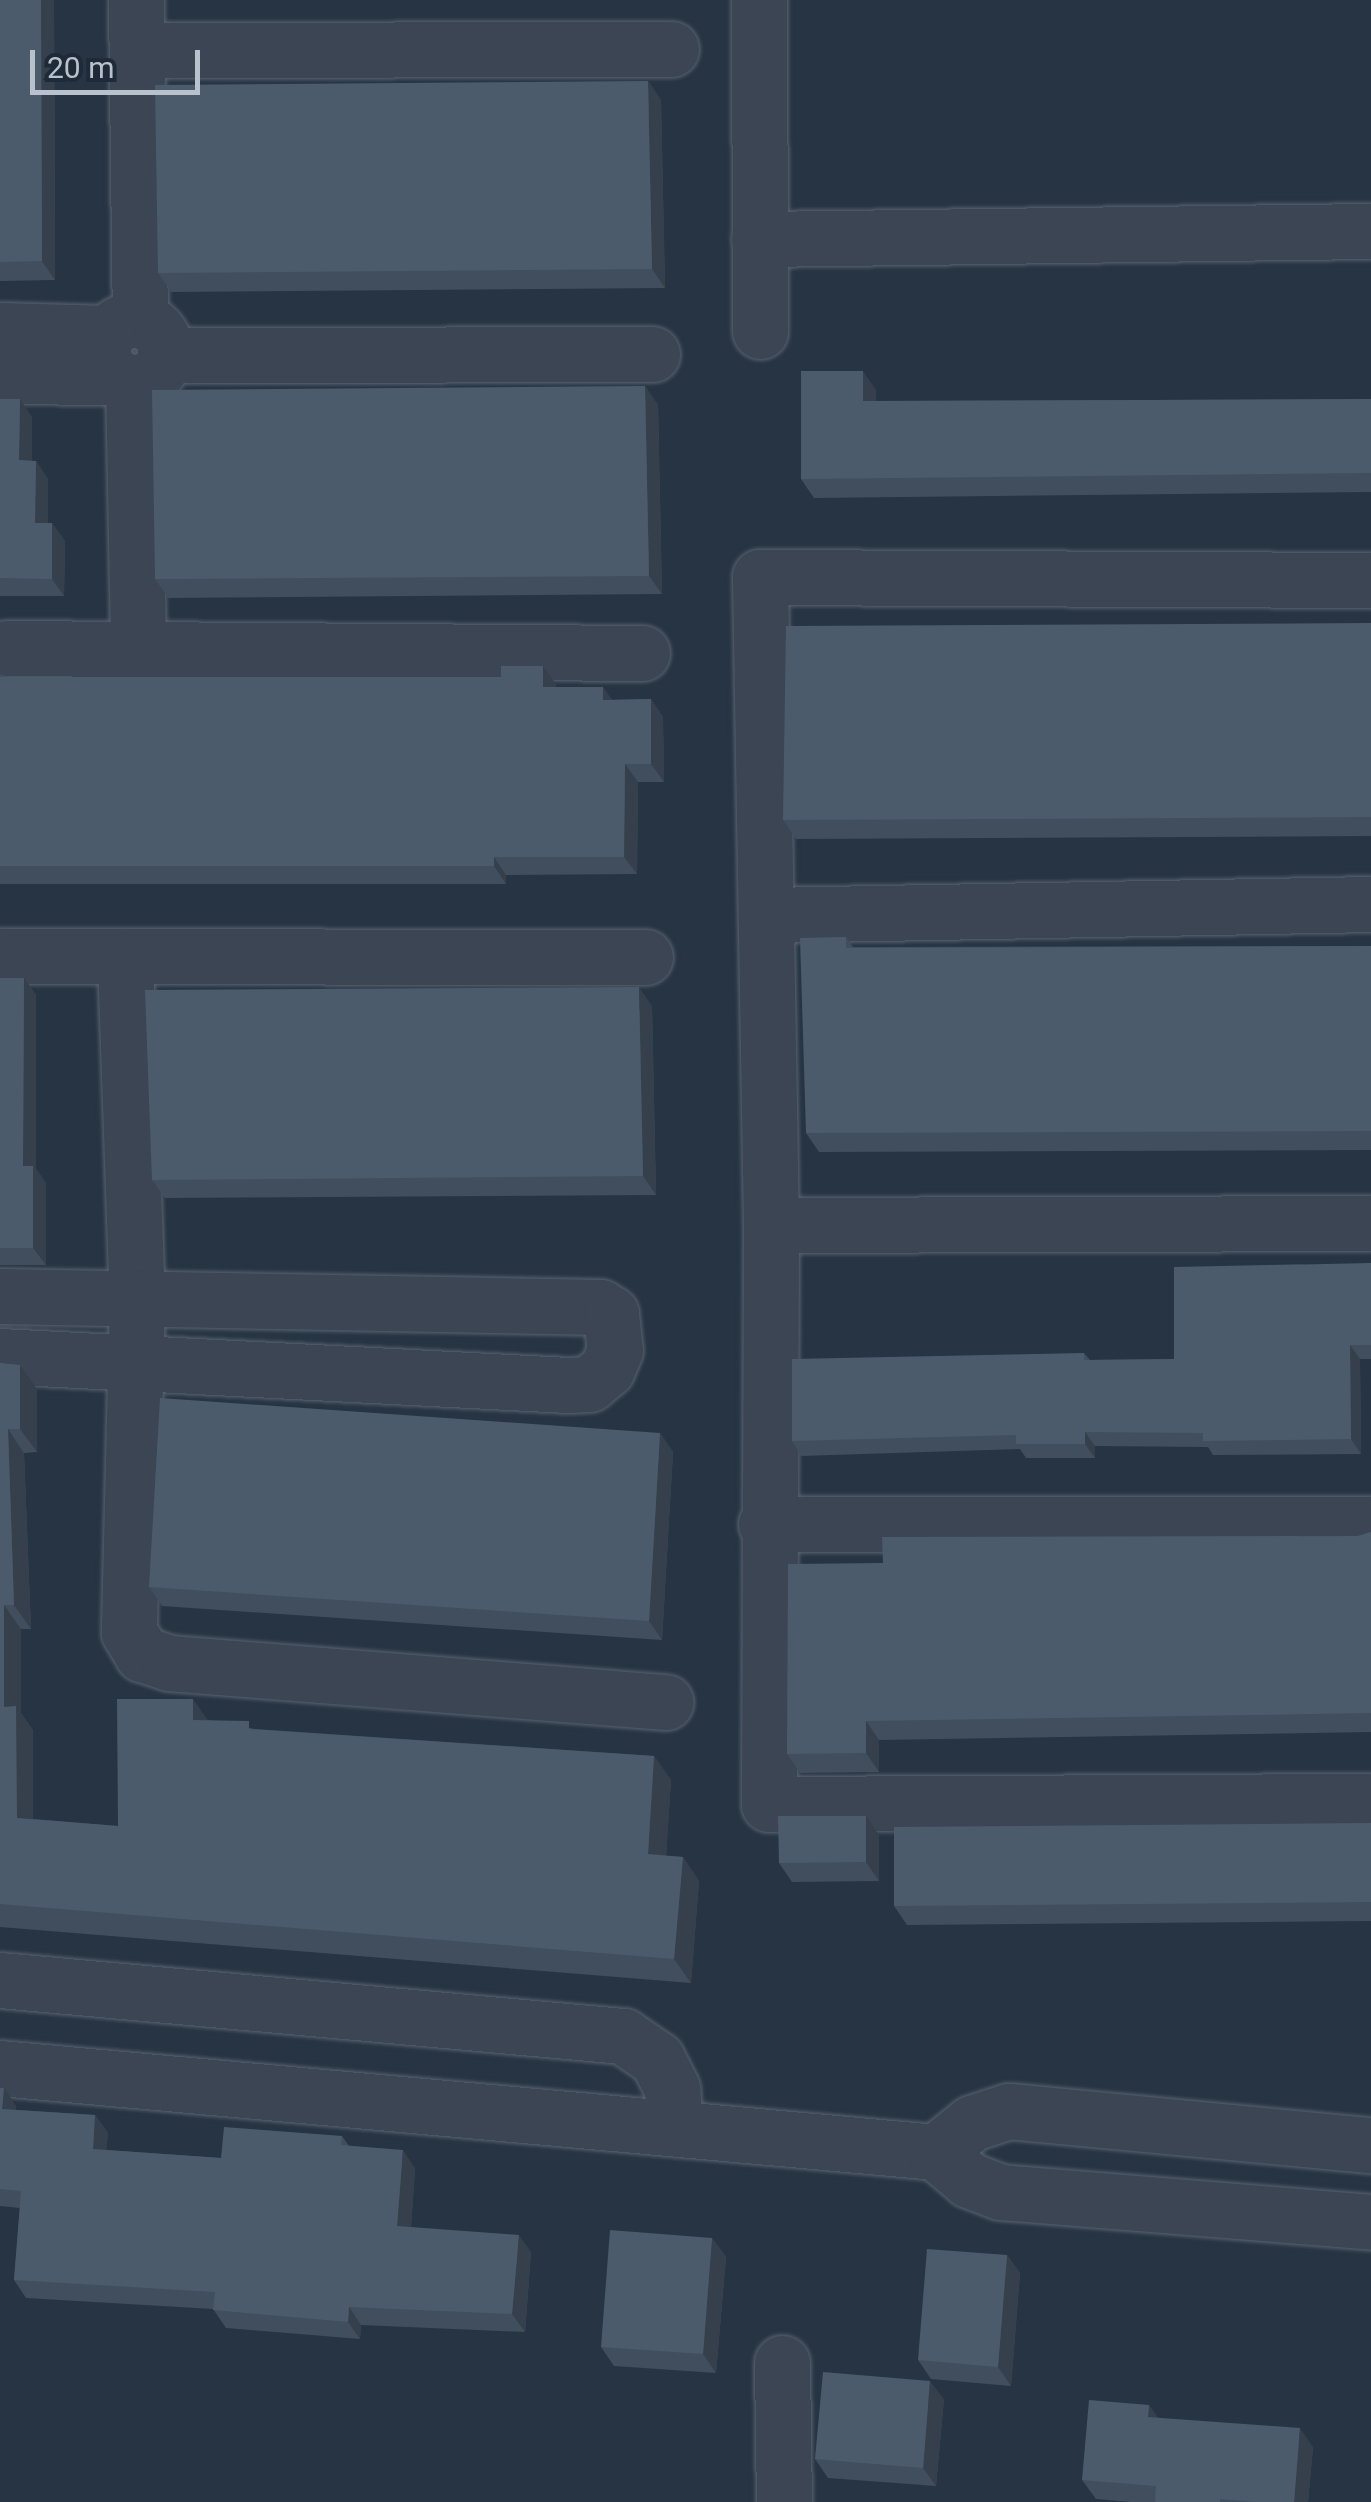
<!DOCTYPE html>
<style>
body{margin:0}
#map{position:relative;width:1371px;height:2502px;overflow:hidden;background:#263443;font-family:Roboto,sans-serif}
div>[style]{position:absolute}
.roads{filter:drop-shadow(0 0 2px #596370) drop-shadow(0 0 2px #596370)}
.minor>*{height:55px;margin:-27.5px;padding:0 27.5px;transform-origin:27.5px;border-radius:27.5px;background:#3b4553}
.minor>.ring{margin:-27.5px;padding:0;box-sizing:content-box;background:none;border:55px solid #3b4553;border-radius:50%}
.wall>*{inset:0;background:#414e5d}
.shaded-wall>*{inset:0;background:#35404c}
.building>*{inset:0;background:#4c5b6c}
span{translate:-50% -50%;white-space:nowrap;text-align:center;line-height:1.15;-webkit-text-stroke:10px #1f2a38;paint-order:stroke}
.scale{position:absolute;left:30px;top:50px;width:170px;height:45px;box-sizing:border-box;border:5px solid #b8c1cc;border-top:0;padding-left:12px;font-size:30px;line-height:35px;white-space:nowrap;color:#b8c1cc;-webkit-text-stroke:8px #1f2a38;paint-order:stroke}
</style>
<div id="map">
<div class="roads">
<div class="minor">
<i style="left:136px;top:0;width:320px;rotate:89.3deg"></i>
<i style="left:759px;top:0;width:331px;rotate:89.8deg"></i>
<i style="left:137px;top:50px;width:534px;rotate:-0.11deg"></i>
<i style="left:759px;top:239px;width:612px;rotate:-0.75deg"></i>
<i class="ring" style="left:103px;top:320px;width:7px;height:7px"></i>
<i style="left:0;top:330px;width:108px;rotate:1.6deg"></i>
<i style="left:165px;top:355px;width:487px;rotate:-0.1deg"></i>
<i style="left:0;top:376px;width:118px;rotate:0.5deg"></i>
<i style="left:133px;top:382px;width:263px;rotate:88.9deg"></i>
<i style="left:1371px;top:580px;width:611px;rotate:-179.72deg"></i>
<i style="left:760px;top:577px;width:648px;rotate:89.03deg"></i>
<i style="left:771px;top:1225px;width:579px;rotate:90.2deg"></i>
<i style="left:769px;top:1804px;width:602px;rotate:-0.29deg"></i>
<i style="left:7px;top:648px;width:635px;rotate:0.45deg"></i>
<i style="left:767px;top:915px;width:604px;rotate:-1.04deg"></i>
<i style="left:0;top:956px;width:645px;rotate:0.09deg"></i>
<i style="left:125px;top:960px;width:338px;rotate:88deg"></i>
<i style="left:137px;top:1298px;width:334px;rotate:91.4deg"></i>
<i style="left:129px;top:1632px;width:26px;rotate:59deg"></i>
<i style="left:142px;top:1654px;width:28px;rotate:18deg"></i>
<i style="left:169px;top:1663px;width:498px;rotate:4.5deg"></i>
<i style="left:771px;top:1225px;width:600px;rotate:-0.19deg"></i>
<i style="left:0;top:1296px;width:600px;rotate:1.05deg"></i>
<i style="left:600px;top:1307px;width:13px;rotate:32deg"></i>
<i style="left:611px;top:1314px;width:36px;rotate:84deg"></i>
<i style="left:615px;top:1350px;width:21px;rotate:113deg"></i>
<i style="left:607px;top:1369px;width:23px;rotate:140deg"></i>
<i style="left:589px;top:1384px;width:21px;rotate:177deg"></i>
<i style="left:568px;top:1385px;width:569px;rotate:-177.08deg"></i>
<i style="left:766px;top:1524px;width:605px"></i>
<i style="left:0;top:1980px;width:626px;rotate:5.14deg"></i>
<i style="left:623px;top:2036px;width:41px;rotate:34.1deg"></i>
<i style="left:657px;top:2059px;width:34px;rotate:63deg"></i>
<i style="left:672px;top:2089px;width:35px;rotate:85deg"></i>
<i style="left:0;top:2068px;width:940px;rotate:5.13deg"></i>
<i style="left:936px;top:2152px;width:43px;rotate:40.3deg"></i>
<i style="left:969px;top:2180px;width:34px;rotate:21deg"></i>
<i style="left:1001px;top:2192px;width:371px;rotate:4.6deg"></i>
<i style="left:936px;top:2152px;width:46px;rotate:-38.9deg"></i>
<i style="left:972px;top:2123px;width:39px;rotate:-18deg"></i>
<i style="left:1009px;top:2111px;width:364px;rotate:5.4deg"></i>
<i style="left:782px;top:2363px;width:139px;rotate:89.2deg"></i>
</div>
</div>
<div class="wall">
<i style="clip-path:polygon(0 0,54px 0,55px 280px,0 281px)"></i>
<i style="clip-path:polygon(648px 81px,661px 100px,665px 288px,171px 292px,158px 273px)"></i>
<i style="clip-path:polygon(645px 386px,658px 405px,662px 594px,168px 598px,155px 579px)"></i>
<i style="clip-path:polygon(876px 390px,876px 401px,1371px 399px,1371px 492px,814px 498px,801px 479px)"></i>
<i style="clip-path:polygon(0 399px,32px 417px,32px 461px,36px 461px,48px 479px,48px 523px,52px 523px,65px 541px,64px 596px,0 596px)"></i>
<i style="clip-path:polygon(1371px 623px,1371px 836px,796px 839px,783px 820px)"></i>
<i style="clip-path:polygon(0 677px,556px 684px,556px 687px,612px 700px,651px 699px,663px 717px,664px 782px,638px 782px,637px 874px,506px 875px,506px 884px,0 884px)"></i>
<i style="clip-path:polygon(846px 937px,853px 947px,1371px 946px,1371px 1150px,819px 1152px,806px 1133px)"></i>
<i style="clip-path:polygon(0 978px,24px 978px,36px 995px,36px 1169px,46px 1183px,46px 1265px,0 1265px)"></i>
<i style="clip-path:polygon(652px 1006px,656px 1195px,165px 1198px,152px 1180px)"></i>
<i style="clip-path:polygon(1371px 1263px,1371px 1359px,1360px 1359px,1361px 1454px,1213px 1455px,1208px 1447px,1095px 1446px,1095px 1458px,1026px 1458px,1020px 1449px,801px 1456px,792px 1441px,1084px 1353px,1090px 1360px,1174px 1359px)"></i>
<i style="clip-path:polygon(0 1363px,37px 1389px,37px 1452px,24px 1453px,31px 1629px,21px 1629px,21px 1713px,33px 1730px,33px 1819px,118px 1826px,208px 1720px,255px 1729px,654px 1756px,671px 1780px,666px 1856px,683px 1857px,699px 1881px,691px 1983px,0 1927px)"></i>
<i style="clip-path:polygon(660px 1433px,673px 1452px,662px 1640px,162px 1606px,149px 1587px)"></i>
<i style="clip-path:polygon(1371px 1532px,1371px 1732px,879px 1740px,879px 1772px,800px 1773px,787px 1754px,883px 1563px,1358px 1536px)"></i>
<i style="clip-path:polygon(1371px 1823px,1371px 1921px,907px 1925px,894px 1906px)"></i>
<i style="clip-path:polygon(879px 1835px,879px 1881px,792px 1882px,779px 1863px)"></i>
<i style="clip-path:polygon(0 2088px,16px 2106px,16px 2110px,95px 2115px,108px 2133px,106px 2150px,221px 2158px,342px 2136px,349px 2146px,415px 2168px,411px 2227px,531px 2252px,525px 2332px,361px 2325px,360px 2339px,226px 2328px,213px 2309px,26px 2298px,14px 2280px,20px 2208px,0 2206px)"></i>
<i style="clip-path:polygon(712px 2238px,726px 2257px,716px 2373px,614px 2366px,601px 2347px)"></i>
<i style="clip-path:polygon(1007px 2255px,1020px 2273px,1011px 2386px,931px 2379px,918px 2360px)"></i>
<i style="clip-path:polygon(944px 2399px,936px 2486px,828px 2478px,815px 2459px)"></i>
<i style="clip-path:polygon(1149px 2405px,1158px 2418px,1313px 2447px,1308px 2502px,1131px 2502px,1096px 2499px,1082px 2480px)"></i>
</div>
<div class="shaded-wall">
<i style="clip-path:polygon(41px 0,54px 0,55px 280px,42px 261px)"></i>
<i style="clip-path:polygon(648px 81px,661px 100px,665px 288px,652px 269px)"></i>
<i style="clip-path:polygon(863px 371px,876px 390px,876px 420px,863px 401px)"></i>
<i style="clip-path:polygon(645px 386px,658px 405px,662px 594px,649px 576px)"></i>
<i style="clip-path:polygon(20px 399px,32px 417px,32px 478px,19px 460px)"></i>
<i style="clip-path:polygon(36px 461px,48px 479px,48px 541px,35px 523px)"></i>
<i style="clip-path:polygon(52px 523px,65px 541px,64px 596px,52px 579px)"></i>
<i style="clip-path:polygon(543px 666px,556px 684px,556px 705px,543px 687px)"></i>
<i style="clip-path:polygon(603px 687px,616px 705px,603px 700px)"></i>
<i style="clip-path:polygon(651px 699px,663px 717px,664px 782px,651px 764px)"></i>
<i style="clip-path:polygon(625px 764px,638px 782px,637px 874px,624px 857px)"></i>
<i style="clip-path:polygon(494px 857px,506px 875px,506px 884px,494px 866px)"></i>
<i style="clip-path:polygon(24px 978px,36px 995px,36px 1169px,46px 1183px,46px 1265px,33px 1248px,23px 1166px)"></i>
<i style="clip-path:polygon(639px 987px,652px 1006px,656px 1195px,643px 1176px)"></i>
<i style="clip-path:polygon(1350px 1345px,1360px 1359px,1361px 1454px,1351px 1439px)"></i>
<i style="clip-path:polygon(20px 1365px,37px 1389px,37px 1452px,20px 1429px)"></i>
<i style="clip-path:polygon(8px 1429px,24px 1453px,31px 1629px,14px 1605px)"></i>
<i style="clip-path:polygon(1085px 1432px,1095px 1446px,1095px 1458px,1085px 1444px)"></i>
<i style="clip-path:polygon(660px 1433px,673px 1452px,662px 1640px,649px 1621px)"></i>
<i style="clip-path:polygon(4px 1605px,21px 1629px,21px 1713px,33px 1730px,33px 1842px,17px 1818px,4px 1707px)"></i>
<i style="clip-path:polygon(193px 1699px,210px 1723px,193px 1720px)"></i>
<i style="clip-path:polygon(866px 1721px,879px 1740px,879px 1772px,866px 1753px)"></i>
<i style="clip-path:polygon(654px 1756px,671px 1780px,665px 1878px,648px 1854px)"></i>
<i style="clip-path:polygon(866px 1816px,879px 1835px,879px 1881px,866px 1862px)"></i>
<i style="clip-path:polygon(683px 1857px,699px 1881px,691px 1983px,674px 1959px)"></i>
<i style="clip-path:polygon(4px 2088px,16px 2106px,15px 2126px,2px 2109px)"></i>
<i style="clip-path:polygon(95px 2115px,108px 2133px,105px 2167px,93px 2149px)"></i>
<i style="clip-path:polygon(403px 2150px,415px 2168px,410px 2244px,397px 2226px)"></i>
<i style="clip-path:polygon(519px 2235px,531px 2252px,525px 2332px,512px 2314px)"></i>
<i style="clip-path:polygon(712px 2238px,726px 2257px,716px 2373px,703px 2354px)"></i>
<i style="clip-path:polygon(1007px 2255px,1020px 2273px,1011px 2386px,998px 2367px)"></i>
<i style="clip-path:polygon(349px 2307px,361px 2325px,360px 2339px,348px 2322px)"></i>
<i style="clip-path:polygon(930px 2381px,944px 2399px,936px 2486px,923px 2468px)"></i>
<i style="clip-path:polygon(1149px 2405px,1162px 2424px,1148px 2417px)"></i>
<i style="clip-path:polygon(1300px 2428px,1313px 2447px,1308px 2502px,1294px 2502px)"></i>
</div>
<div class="building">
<i style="clip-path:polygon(0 0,41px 0,42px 261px,0 262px)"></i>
<i style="clip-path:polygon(648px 81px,652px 269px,158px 273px,155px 85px)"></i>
<i style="clip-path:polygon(801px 371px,863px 371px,863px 401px,1371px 399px,1371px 473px,801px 479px)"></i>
<i style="clip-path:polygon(645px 386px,649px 576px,155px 579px,152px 390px)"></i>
<i style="clip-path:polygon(0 399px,20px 399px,19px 460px,36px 461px,35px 523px,52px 523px,52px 579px,0 578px)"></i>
<i style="clip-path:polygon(1371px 623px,1371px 817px,783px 820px,786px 626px)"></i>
<i style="clip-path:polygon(501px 666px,543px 666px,543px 687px,603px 687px,603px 700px,651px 699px,651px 764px,625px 764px,624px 857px,494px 857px,494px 866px,0 866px,0 677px,501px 677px)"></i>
<i style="clip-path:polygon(846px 937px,846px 948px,1371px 946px,1371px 1131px,806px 1133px,800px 938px)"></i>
<i style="clip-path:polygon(0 978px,24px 978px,23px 1166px,33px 1166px,33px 1248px,0 1248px)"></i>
<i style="clip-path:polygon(639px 987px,643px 1176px,152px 1180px,145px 990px)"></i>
<i style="clip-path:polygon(1371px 1263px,1371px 1345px,1350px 1345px,1351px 1439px,1203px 1441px,1203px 1433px,1085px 1432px,1085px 1444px,1016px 1444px,1016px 1435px,792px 1441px,792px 1359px,1084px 1353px,1084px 1360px,1174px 1359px,1174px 1267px)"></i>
<i style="clip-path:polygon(0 1363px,20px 1365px,20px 1429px,8px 1429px,14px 1605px,4px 1605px,4px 1707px,16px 1706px,17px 1818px,118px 1826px,117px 1699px,193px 1699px,193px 1720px,249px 1721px,249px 1729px,654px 1756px,648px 1854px,683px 1857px,674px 1959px,0 1904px)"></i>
<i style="clip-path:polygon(160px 1398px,660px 1433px,649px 1621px,149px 1587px)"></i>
<i style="clip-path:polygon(1371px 1532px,1371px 1713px,866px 1721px,866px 1753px,787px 1754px,788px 1564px,883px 1563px,882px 1537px,1358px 1536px)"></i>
<i style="clip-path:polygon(778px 1816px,866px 1816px,866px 1862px,779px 1863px)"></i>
<i style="clip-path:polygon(1371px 1823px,1371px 1902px,894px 1906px,894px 1827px)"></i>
<i style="clip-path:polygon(0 2088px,4px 2088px,2px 2109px,95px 2115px,93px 2149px,221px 2158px,224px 2127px,342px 2136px,341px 2145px,403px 2150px,397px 2226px,519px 2235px,512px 2314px,349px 2307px,348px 2322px,213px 2310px,215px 2292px,14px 2280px,21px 2191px,0 2189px)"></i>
<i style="clip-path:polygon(610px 2230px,712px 2238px,703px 2354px,601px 2347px)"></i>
<i style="clip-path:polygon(927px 2249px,1007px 2255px,998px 2367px,918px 2360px)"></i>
<i style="clip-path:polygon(823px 2372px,930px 2381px,923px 2468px,815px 2459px)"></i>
<i style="clip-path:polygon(1089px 2400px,1149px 2405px,1148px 2417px,1300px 2428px,1294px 2502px,1255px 2502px,1220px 2499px,1220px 2502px,1155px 2502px,1156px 2486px,1082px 2480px)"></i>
</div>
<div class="scale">20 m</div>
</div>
